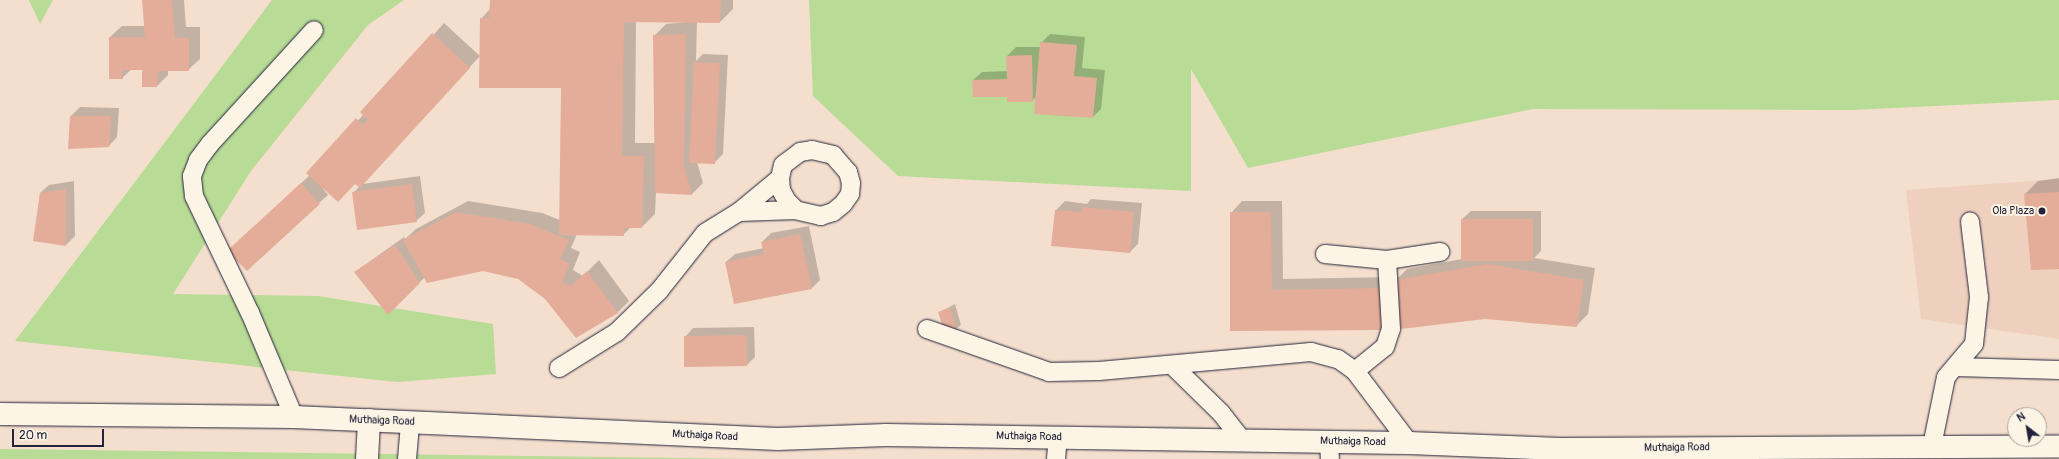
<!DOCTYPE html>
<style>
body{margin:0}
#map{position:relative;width:2059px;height:459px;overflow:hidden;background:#f4dfce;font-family:Pangolin,sans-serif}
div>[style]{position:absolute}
.built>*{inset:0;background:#efd0be}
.green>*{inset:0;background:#b8db96}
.shadow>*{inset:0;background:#0003}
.building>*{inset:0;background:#e3ad99}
.roads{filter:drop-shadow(0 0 1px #22223b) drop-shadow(0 0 1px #22223b)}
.service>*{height:18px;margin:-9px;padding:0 9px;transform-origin:9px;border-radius:9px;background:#fcf5e5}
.minor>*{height:22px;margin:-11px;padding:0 11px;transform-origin:11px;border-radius:11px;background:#fcf5e5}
.secondary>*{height:22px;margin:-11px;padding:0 11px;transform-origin:11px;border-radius:11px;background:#fcf5e5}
.dots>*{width:11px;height:11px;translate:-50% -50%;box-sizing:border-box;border:2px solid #fcf5e5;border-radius:50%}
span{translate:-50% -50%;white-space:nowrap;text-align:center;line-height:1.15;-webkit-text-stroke:4px #fcf5e5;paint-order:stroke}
.poi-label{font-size:11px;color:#22223b}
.right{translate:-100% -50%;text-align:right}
.street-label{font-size:11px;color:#22223b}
.north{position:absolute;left:2007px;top:407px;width:40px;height:40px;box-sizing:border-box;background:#fcf5e5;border:1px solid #a5a1a1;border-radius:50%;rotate:329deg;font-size:11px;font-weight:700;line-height:16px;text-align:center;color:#22223b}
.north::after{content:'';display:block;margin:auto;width:14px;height:18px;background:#22223b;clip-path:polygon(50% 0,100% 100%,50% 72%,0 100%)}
.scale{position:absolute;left:12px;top:429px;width:92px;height:18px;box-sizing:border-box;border:2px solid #22223b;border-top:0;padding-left:5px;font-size:12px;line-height:14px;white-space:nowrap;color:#22223b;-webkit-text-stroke:3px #fcf5e5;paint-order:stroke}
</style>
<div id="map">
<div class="built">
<i style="clip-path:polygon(2059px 179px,2059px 339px,1921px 319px,1906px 190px)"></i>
</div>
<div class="green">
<i style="clip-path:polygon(29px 0,53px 0,40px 24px)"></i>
<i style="clip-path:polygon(272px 0,404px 0,368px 25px,251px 171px,173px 294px,318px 296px,493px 324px,496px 374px,397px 382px,15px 341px)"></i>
<i style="clip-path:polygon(809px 0,2059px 0,2059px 100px,1852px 110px,1533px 109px,1248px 168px,1191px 69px,1191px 191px,898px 176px,813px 96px)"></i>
<i style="clip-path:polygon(0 449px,763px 459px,0 459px)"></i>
</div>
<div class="shadow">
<i style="clip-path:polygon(143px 0,184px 0,186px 27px,200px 27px,200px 59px,188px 70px,168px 70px,168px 75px,157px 86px,143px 69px,132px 69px,122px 78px,110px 37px,122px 26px,145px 26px)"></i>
<i style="clip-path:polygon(evenodd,491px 0,733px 0,733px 9px,720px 22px,697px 22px,696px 61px,703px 54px,728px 55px,723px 154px,714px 163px,697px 162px,703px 183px,692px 194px,656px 192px,655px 214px,642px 227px,631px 227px,623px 235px,577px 234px,571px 248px,580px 252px,573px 270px,583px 276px,599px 260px,629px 301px,618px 312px,576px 337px,546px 298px,519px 278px,483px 270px,425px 277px,388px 313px,355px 272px,404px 237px,405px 239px,416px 229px,468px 201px,542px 213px,560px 220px,562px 87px,481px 19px,490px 9px,491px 0,636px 21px,685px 22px,666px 24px,654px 36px,655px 143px,635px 143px,636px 21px)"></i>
<i style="clip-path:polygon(444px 23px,480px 56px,362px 184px,420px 176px,425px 213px,416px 221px,353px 193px,360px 186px,355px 183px,321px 186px,328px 195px,319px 203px,237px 242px,310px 175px)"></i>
<i style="clip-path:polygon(1050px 34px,1085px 37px,1082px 68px,1105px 70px,1101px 109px,1093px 117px,1037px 96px,1032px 101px,1008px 96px,973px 80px,982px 72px,1008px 71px,1007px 56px,1016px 47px,1041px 47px,1041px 43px)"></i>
<i style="clip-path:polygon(80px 107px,119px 108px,117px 137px,109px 146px,69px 148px,71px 116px)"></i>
<i style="clip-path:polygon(2059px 178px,2059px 267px,2025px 194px,2038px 181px)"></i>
<i style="clip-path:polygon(74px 181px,75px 236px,66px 245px,34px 240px,40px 193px,49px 185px)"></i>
<i style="clip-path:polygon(1091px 199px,1142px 203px,1138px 244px,1130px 252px,1052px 245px,1056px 210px,1065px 201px,1087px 204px)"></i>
<i style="clip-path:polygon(1242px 201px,1282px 201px,1283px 279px,1393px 277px,1393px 318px,1231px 330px,1231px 213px)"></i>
<i style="clip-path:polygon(1471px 211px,1541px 211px,1541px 251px,1534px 258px,1595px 268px,1588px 314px,1576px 326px,1396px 280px,1407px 269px,1462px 259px,1462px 219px)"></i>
<i style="clip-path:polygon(809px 226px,820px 280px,812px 288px,774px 296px,726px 262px,735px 254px,764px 248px,762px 242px,771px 233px)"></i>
<i style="clip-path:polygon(955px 304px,961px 325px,956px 329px,940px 312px)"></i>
<i style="clip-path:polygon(754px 327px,755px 357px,747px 365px,685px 337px,693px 328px)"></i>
</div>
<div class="building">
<i style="clip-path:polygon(142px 0,172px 0,175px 38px,189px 38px,189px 71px,158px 71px,157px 87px,142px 87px,142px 70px,122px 70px,123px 79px,109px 79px,109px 37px,145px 37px)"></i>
<i style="clip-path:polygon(490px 0,721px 0,720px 23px,624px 22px,622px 156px,644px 156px,642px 228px,624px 228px,624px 236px,559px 235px,561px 88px,479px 88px,480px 18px,489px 18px)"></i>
<i style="clip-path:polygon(432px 33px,470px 68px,360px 188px,355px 184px,338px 202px,306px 173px,356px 118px,363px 125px,368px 120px,360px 112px)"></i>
<i style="clip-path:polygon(686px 34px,684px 166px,692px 195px,655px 193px,653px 35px)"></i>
<i style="clip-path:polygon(1040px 42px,1077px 45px,1074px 76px,1097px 78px,1093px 118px,1034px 114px)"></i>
<i style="clip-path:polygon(1032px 55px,1033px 102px,1007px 102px,1007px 97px,973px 97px,972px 80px,1007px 79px,1006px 56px)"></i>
<i style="clip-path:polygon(694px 62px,720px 63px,715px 164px,689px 163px)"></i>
<i style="clip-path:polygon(70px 116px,111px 116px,109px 147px,68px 149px)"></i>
<i style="clip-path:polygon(301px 183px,320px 204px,247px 271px,227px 251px)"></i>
<i style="clip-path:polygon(412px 184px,417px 222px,357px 230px,352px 192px)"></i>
<i style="clip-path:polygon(66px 189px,66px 246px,33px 241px,40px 193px)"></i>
<i style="clip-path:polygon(2059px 192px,2059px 269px,2031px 270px,2024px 194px)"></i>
<i style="clip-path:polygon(1082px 207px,1134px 212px,1130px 253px,1051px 246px,1055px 210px,1081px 212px)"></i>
<i style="clip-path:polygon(456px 212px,530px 224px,569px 240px,560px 259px,570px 264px,562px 282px,571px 286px,587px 271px,618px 313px,576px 338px,545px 299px,518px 279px,483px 271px,427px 283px,403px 240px)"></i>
<i style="clip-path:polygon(1230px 212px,1271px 212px,1272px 290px,1382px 288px,1382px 330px,1230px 331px)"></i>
<i style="clip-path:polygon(1461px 219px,1533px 219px,1533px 261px,1461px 261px)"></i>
<i style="clip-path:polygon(800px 234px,812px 289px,734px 304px,725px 262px,764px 254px,761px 242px)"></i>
<i style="clip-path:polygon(395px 245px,420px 283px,388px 315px,354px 272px)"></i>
<i style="clip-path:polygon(1488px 264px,1584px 280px,1577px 327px,1485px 319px,1401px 329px,1394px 280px)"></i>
<i style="clip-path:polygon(950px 308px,957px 330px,945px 333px,938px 312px)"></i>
<i style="clip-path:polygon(746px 335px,747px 366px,684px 367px,684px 336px)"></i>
</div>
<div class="roads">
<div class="service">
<i style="left:812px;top:150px;width:22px;rotate:13deg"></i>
<i style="left:833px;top:155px;width:23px;rotate:49deg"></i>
<i style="left:848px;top:172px;width:11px;rotate:75deg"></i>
<i style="left:851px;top:183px;width:11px;rotate:95deg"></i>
<i style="left:850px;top:194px;width:12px;rotate:125deg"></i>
<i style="left:843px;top:204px;width:13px;rotate:141deg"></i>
<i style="left:833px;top:212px;width:13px;rotate:162deg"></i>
<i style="left:821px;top:216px;width:26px;rotate:-167deg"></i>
<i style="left:796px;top:210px;width:13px;rotate:-135deg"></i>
<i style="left:787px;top:201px;width:13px;rotate:-119deg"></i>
<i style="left:781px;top:190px;width:12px;rotate:-95deg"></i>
<i style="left:780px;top:178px;width:13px;rotate:-77deg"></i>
<i style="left:783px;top:165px;width:21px;rotate:-37deg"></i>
<i style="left:800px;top:152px;width:12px;rotate:-9deg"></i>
<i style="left:739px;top:212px;width:57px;rotate:-2deg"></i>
<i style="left:1325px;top:254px;width:62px;rotate:5.5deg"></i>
<i style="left:1387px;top:260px;width:54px;rotate:-8.6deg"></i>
<i style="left:927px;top:329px;width:129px;rotate:19.4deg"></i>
<i style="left:1049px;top:372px;width:50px;rotate:-1.1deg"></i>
<i style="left:1099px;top:371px;width:213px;rotate:-5.1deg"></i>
<i style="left:1311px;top:352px;width:28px;rotate:15deg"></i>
<i style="left:1338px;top:359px;width:21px;rotate:35deg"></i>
<i style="left:1355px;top:371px;width:90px;rotate:53.1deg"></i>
<i style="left:1172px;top:365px;width:69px;rotate:44.4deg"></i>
<i style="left:1221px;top:413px;width:36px;rotate:52deg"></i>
<i style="left:1956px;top:367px;width:103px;rotate:1.7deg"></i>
<i style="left:559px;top:368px;width:68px;rotate:-31.8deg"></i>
<i style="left:617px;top:332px;width:59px;rotate:-44.3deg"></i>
<i style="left:659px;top:291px;width:74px;rotate:-51.6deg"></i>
<i style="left:705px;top:233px;width:40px;rotate:-32deg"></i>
<i style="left:739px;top:212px;width:53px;rotate:-39.7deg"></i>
<i style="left:1355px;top:371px;width:38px;rotate:-39deg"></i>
<i style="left:1385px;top:347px;width:19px;rotate:-72deg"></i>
<i style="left:1391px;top:329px;width:69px;rotate:-93.3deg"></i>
<i style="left:294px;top:417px;width:113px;rotate:-112.9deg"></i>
<i style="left:250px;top:313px;width:130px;rotate:-115.6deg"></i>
<i style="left:194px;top:196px;width:20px;rotate:-96deg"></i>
<i style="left:192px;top:176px;width:17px;rotate:-69deg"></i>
<i style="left:198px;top:160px;width:20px;rotate:-53deg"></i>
<i style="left:210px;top:144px;width:154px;rotate:-47.6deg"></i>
<i style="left:1329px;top:442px;width:17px;rotate:87deg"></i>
<i style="left:1932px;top:446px;width:70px;rotate:-78.5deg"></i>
<i style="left:1946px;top:377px;width:43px;rotate:-49.7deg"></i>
<i style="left:1974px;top:344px;width:47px;rotate:-83.9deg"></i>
<i style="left:1979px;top:297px;width:76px;rotate:-96.8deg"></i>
<i style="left:407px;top:459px;width:37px;rotate:-85deg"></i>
<i style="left:1056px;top:459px;width:21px;rotate:-85deg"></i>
</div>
<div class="minor">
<i style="left:367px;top:459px;width:39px;rotate:-87deg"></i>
</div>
<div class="secondary">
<i style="left:0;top:414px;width:294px;rotate:0.6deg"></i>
<i style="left:294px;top:417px;width:484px;rotate:2.6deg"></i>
<i style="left:778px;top:439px;width:108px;rotate:-2.1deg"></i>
<i style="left:886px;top:435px;width:523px;rotate:0.88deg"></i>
<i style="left:1409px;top:443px;width:151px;rotate:2.3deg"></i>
<i style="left:1560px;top:449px;width:499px;rotate:-0.3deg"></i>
</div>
</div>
<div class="dots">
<i style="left:2042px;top:211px;background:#22223b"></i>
</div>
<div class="poi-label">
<span class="right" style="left:2034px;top:211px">Ola Plaza</span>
</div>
<div class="street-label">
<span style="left:382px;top:421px;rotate:2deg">Muthaiga Road</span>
<span style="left:705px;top:436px;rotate:3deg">Muthaiga Road</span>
<span style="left:1029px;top:437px;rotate:1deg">Muthaiga Road</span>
<span style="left:1353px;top:442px;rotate:1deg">Muthaiga Road</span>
<span style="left:1677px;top:448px;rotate:-1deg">Muthaiga Road</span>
</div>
<div class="north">N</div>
<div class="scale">20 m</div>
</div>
